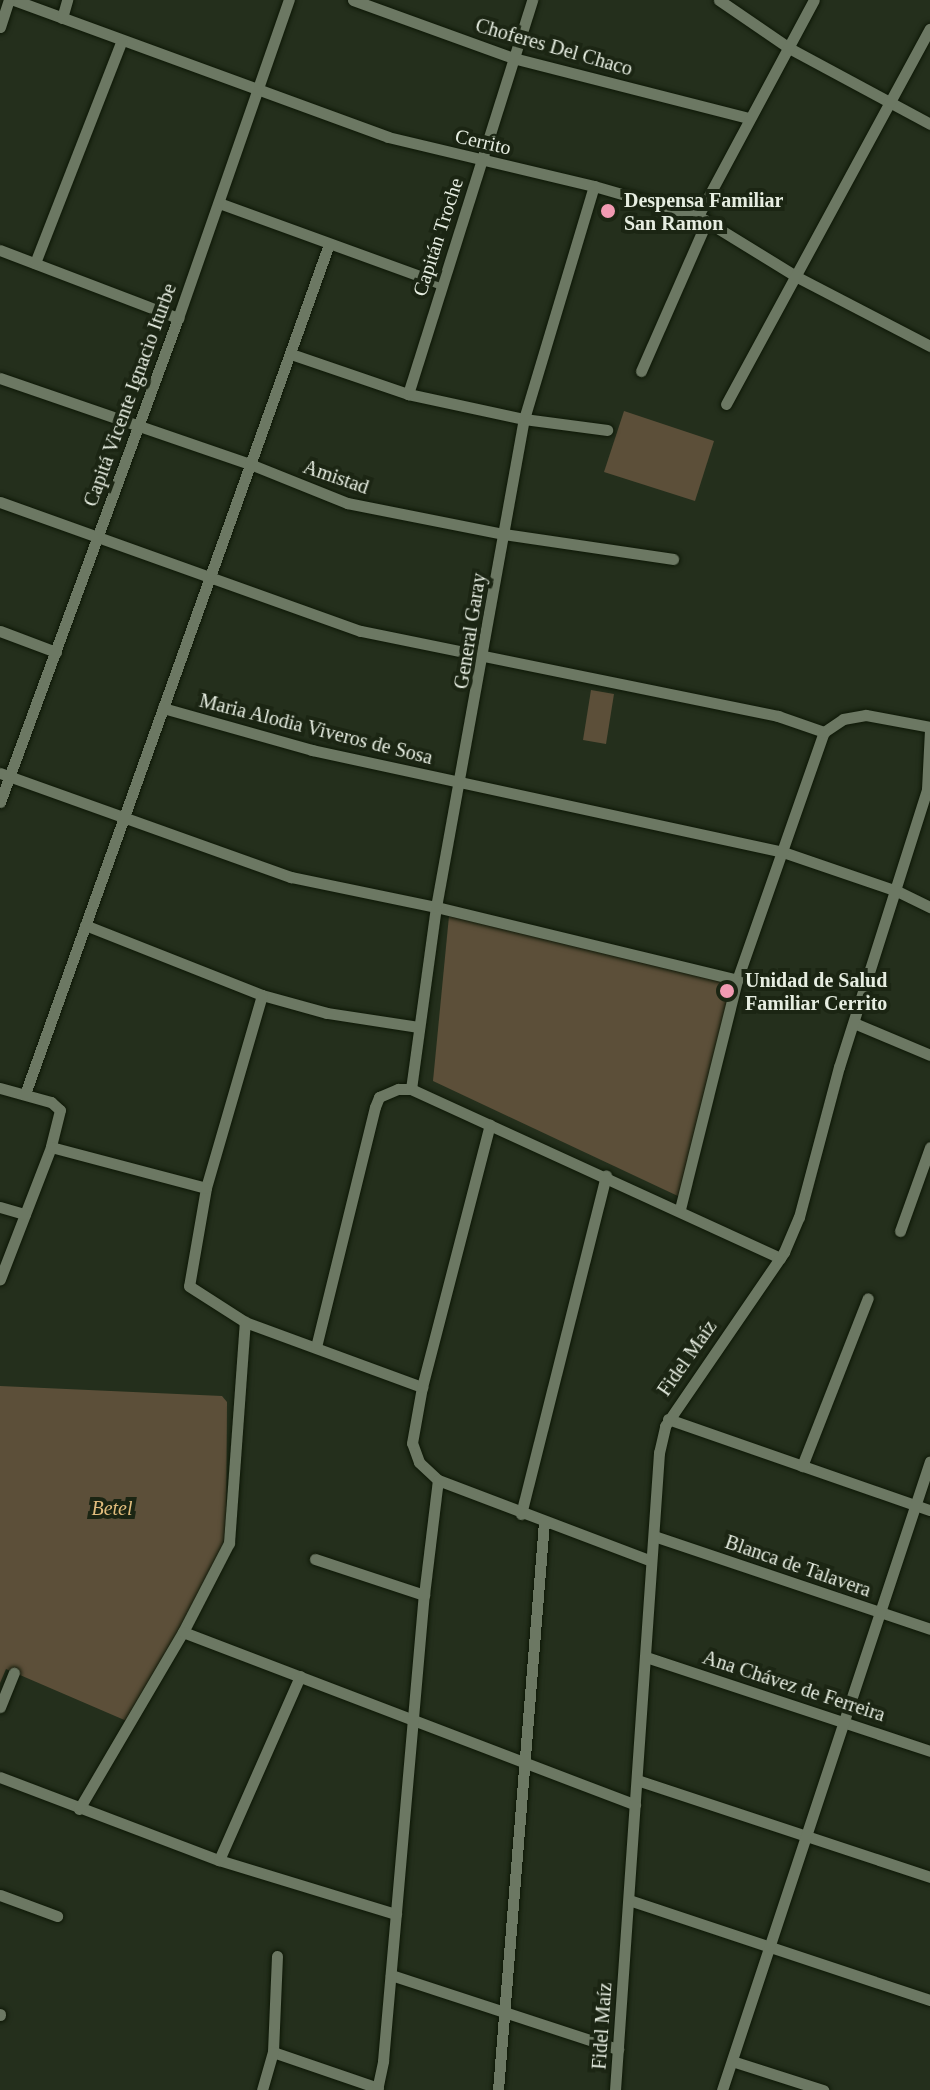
<!DOCTYPE html>
<meta charset="utf-8">
<style>
body{margin:0}
#map{position:relative;width:930px;height:2090px;overflow:hidden;background:#242f1c;font-family:Georgia,serif}
div>[style]{position:absolute}
.green>*{inset:0;background:#5c4f39}
.roads{filter:drop-shadow(0 0 2px #0d1706) drop-shadow(0 0 2px #0d1706)}
.minor>*{height:11px;margin:-5.5px;padding:0 5.5px;transform-origin:5.5px;border-radius:5.5px;background:#6c7863}
.dots>*{width:22px;height:22px;translate:-50% -50%;box-sizing:border-box;border:4px solid #1b2513;border-radius:50%}
span{translate:-50% -50%;white-space:nowrap;text-align:center;line-height:1.15;-webkit-text-stroke:8px #1b2513;paint-order:stroke}
.street-label{font-size:20px;color:#e6ede1}
.poi-label{font-size:20px;color:#e6ede1;font-weight:700}
.left{translate:0 -50%;text-align:left}
.park-label{font-size:20px;color:#e2bd7d;font-style:italic}
</style>
<div id="map">
<div class="green">
<i style="clip-path:polygon(624px 411px,714px 441px,695px 501px,604px 472px)"></i>
<i style="clip-path:polygon(591px 690px,614px 694px,606px 744px,583px 740px)"></i>
<i style="clip-path:polygon(449px 916px,732px 983px,680px 1197px,433px 1081px)"></i>
<i style="clip-path:polygon(0 1386px,222px 1396px,227px 1402px,226px 1542px,129px 1722px,6px 1669px,0 1683px)"></i>
</div>
<div class="roads">
<div class="minor">
<i style="left:14px;top:0;width:398px;rotate:20.1deg"></i>
<i style="left:388px;top:137px;width:212px;rotate:13.4deg"></i>
<i style="left:594px;top:186px;width:108px;rotate:16.1deg"></i>
<i style="left:698px;top:216px;width:116px;rotate:31.6deg"></i>
<i style="left:797px;top:277px;width:150px;rotate:27.4deg"></i>
<i style="left:353px;top:0;width:170px;rotate:19.9deg"></i>
<i style="left:513px;top:58px;width:244px;rotate:14.3deg"></i>
<i style="left:719px;top:0;width:85px;rotate:34.4deg"></i>
<i style="left:789px;top:48px;width:160px;rotate:28.3deg"></i>
<i style="left:62px;top:18px;width:19px;rotate:-74deg"></i>
<i style="left:0;top:27px;width:28px;rotate:-72deg"></i>
<i style="left:219px;top:203px;width:237px;rotate:20deg"></i>
<i style="left:698px;top:216px;width:245px;rotate:-61.8deg"></i>
<i style="left:0;top:250px;width:191px;rotate:20.9deg"></i>
<i style="left:35px;top:263px;width:237px;rotate:-68.7deg"></i>
<i style="left:291px;top:354px;width:124px;rotate:18.9deg"></i>
<i style="left:408px;top:394px;width:119px;rotate:12.2deg"></i>
<i style="left:524px;top:419px;width:84px;rotate:7.5deg"></i>
<i style="left:641px;top:371px;width:164px;rotate:-66.3deg"></i>
<i style="left:0;top:378px;width:264px;rotate:19deg"></i>
<i style="left:250px;top:464px;width:105px;rotate:21.9deg"></i>
<i style="left:347px;top:503px;width:160px;rotate:11.2deg"></i>
<i style="left:504px;top:534px;width:171px;rotate:8.4deg"></i>
<i style="left:408px;top:394px;width:413px;rotate:-72.5deg"></i>
<i style="left:726px;top:404px;width:427px;rotate:-61.5deg"></i>
<i style="left:0;top:502px;width:383px;rotate:19.7deg"></i>
<i style="left:361px;top:631px;width:426px;rotate:11.5deg"></i>
<i style="left:778px;top:716px;width:49px;rotate:19.2deg"></i>
<i style="left:0;top:631px;width:60px;rotate:20.6deg"></i>
<i style="left:163px;top:708px;width:155px;rotate:15.7deg"></i>
<i style="left:312px;top:750px;width:482px;rotate:12.2deg"></i>
<i style="left:783px;top:852px;width:120px;rotate:18.9deg"></i>
<i style="left:897px;top:891px;width:37px;rotate:26deg"></i>
<i style="left:0;top:773px;width:309px;rotate:19.7deg"></i>
<i style="left:291px;top:877px;width:148px;rotate:11.7deg"></i>
<i style="left:436px;top:907px;width:310px;rotate:13.6deg"></i>
<i style="left:737px;top:980px;width:263px;rotate:-70.7deg"></i>
<i style="left:824px;top:732px;width:23px;rotate:-34deg"></i>
<i style="left:843px;top:719px;width:23px;rotate:-10deg"></i>
<i style="left:866px;top:715px;width:65px;rotate:10.6deg"></i>
<i style="left:0;top:802px;width:516px;rotate:-69.81deg"></i>
<i style="left:178px;top:318px;width:337px;rotate:-70.8deg"></i>
<i style="left:85px;top:925px;width:190px;rotate:21.6deg"></i>
<i style="left:262px;top:995px;width:67px;rotate:15.5deg"></i>
<i style="left:327px;top:1013px;width:92px;rotate:8.7deg"></i>
<i style="left:262px;top:995px;width:201px;rotate:106.2deg"></i>
<i style="left:206px;top:1188px;width:99px;rotate:99.8deg"></i>
<i style="left:189px;top:1286px;width:67px;rotate:32.7deg"></i>
<i style="left:245px;top:1322px;width:189px;rotate:20.2deg"></i>
<i style="left:854px;top:1023px;width:82px;rotate:22.8deg"></i>
<i style="left:0;top:1088px;width:53px;rotate:15.4deg"></i>
<i style="left:51px;top:1102px;width:12px;rotate:42deg"></i>
<i style="left:60px;top:1110px;width:38px;rotate:104deg"></i>
<i style="left:51px;top:1147px;width:142px;rotate:111.1deg"></i>
<i style="left:411px;top:1089px;width:184px;rotate:-82.2deg"></i>
<i style="left:436px;top:907px;width:496px;rotate:-79.8deg"></i>
<i style="left:524px;top:419px;width:243px;rotate:-73.3deg"></i>
<i style="left:25px;top:1094px;width:903px;rotate:-70.32deg"></i>
<i style="left:51px;top:1147px;width:160px;rotate:14.8deg"></i>
<i style="left:0;top:1207px;width:26px;rotate:16deg"></i>
<i style="left:680px;top:1209px;width:236px;rotate:-76deg"></i>
<i style="left:900px;top:1231px;width:89px;rotate:-70.3deg"></i>
<i style="left:316px;top:1347px;width:247px;rotate:-76.2deg"></i>
<i style="left:375px;top:1107px;width:11px;rotate:-68deg"></i>
<i style="left:379px;top:1097px;width:21px;rotate:-23deg"></i>
<i style="left:398px;top:1089px;width:13px"></i>
<i style="left:411px;top:1089px;width:406px;rotate:24.6deg"></i>
<i style="left:668px;top:1419px;width:277px;rotate:19.2deg"></i>
<i style="left:802px;top:1466px;width:180px;rotate:-68.6deg"></i>
<i style="left:438px;top:1480px;width:26px;rotate:-137deg"></i>
<i style="left:419px;top:1462px;width:20px;rotate:-110deg"></i>
<i style="left:412px;top:1443px;width:57px;rotate:-79.9deg"></i>
<i style="left:422px;top:1387px;width:271px;rotate:-75.5deg"></i>
<i style="left:521px;top:1514px;width:349px;rotate:-75.9deg"></i>
<i style="left:654px;top:1536px;width:291px;rotate:18.6deg"></i>
<i style="left:315px;top:1559px;width:115px;rotate:18.3deg"></i>
<i style="left:183px;top:1632px;width:100px;rotate:-62.7deg"></i>
<i style="left:229px;top:1543px;width:222px;rotate:-85.9deg"></i>
<i style="left:646px;top:1657px;width:299px;rotate:18.3deg"></i>
<i style="left:0;top:1707px;width:37px;rotate:-68deg"></i>
<i style="left:0;top:1777px;width:234px;rotate:20.8deg"></i>
<i style="left:219px;top:1860px;width:185px;rotate:17deg"></i>
<i style="left:637px;top:1780px;width:309px;rotate:18.3deg"></i>
<i style="left:79px;top:1809px;width:205px;rotate:-59.6deg"></i>
<i style="left:183px;top:1632px;width:484px;rotate:20.9deg"></i>
<i style="left:219px;top:1860px;width:201px;rotate:-66.2deg"></i>
<i style="left:0;top:1895px;width:61px;rotate:20.2deg"></i>
<i style="left:629px;top:1900px;width:317px;rotate:18.4deg"></i>
<i style="left:277px;top:1956px;width:96px;rotate:92.4deg"></i>
<i style="left:273px;top:2052px;width:111px;rotate:18.9deg"></i>
<i style="left:391px;top:1975px;width:239px;rotate:18.1deg"></i>
<i style="left:0;top:2014px;width:1px;rotate:90deg"></i>
<i style="left:732px;top:2061px;width:96px;rotate:17.7deg"></i>
<i style="left:262px;top:2090px;width:40px;rotate:-74deg"></i>
<i style="left:377px;top:2090px;width:30px;rotate:-78deg"></i>
<i style="left:383px;top:2061px;width:468px;rotate:-85deg"></i>
<i style="left:424px;top:1595px;width:116px;rotate:-83.1deg"></i>
<i style="left:438px;top:1480px;width:228px;rotate:20.8deg"></i>
<i style="left:498px;top:2090px;width:570px;rotate:-85.37deg"></i>
<i style="left:615px;top:2090px;width:639px;rotate:-86.05deg"></i>
<i style="left:659px;top:1453px;width:28px;rotate:-77deg"></i>
<i style="left:665px;top:1426px;width:211px;rotate:-55.6deg"></i>
<i style="left:784px;top:1252px;width:38px;rotate:-67deg"></i>
<i style="left:799px;top:1217px;width:155px;rotate:-75.1deg"></i>
<i style="left:839px;top:1067px;width:292px;rotate:-72.4deg"></i>
<i style="left:927px;top:789px;width:60px;rotate:-87.1deg"></i>
<i style="left:722px;top:2090px;width:662px;rotate:-71.7deg"></i>
</div>
</div>
<div class="dots">
<i style="left:608px;top:211px;background:#f19ab2"></i>
<i style="left:727px;top:991px;background:#f19ab2"></i>
</div>
<div class="street-label">
<span style="left:554px;top:47px;rotate:16deg">Choferes Del Chaco</span>
<span style="left:483px;top:142px;rotate:13deg">Cerrito</span>
<span style="left:438px;top:237px;rotate:-72deg">Capitán Troche</span>
<span style="left:130px;top:395px;rotate:-70deg">Capitá Vicente Ignacio Iturbe</span>
<span style="left:336px;top:477px;rotate:19deg">Amistad</span>
<span style="left:470px;top:631px;rotate:-81deg">General Garay</span>
<span style="left:316px;top:729px;rotate:14deg">Maria Alodia Viveros de Sosa</span>
<span style="left:687px;top:1358px;rotate:-55deg">Fidel Maíz</span>
<span style="left:798px;top:1566px;rotate:19deg">Blanca de Talavera</span>
<span style="left:794px;top:1686px;rotate:18deg">Ana Chávez de Ferreira</span>
<span style="left:602px;top:2026px;rotate:-86deg">Fidel Maíz</span>
</div>
<div class="poi-label">
<span class="left" style="left:624px;top:212px">Despensa Familiar<br>San Ramon</span>
<span class="left" style="left:745px;top:992px">Unidad de Salud<br>Familiar Cerrito</span>
</div>
<div class="park-label">
<span style="left:112px;top:1508px">Betel</span>
</div>
</div>
